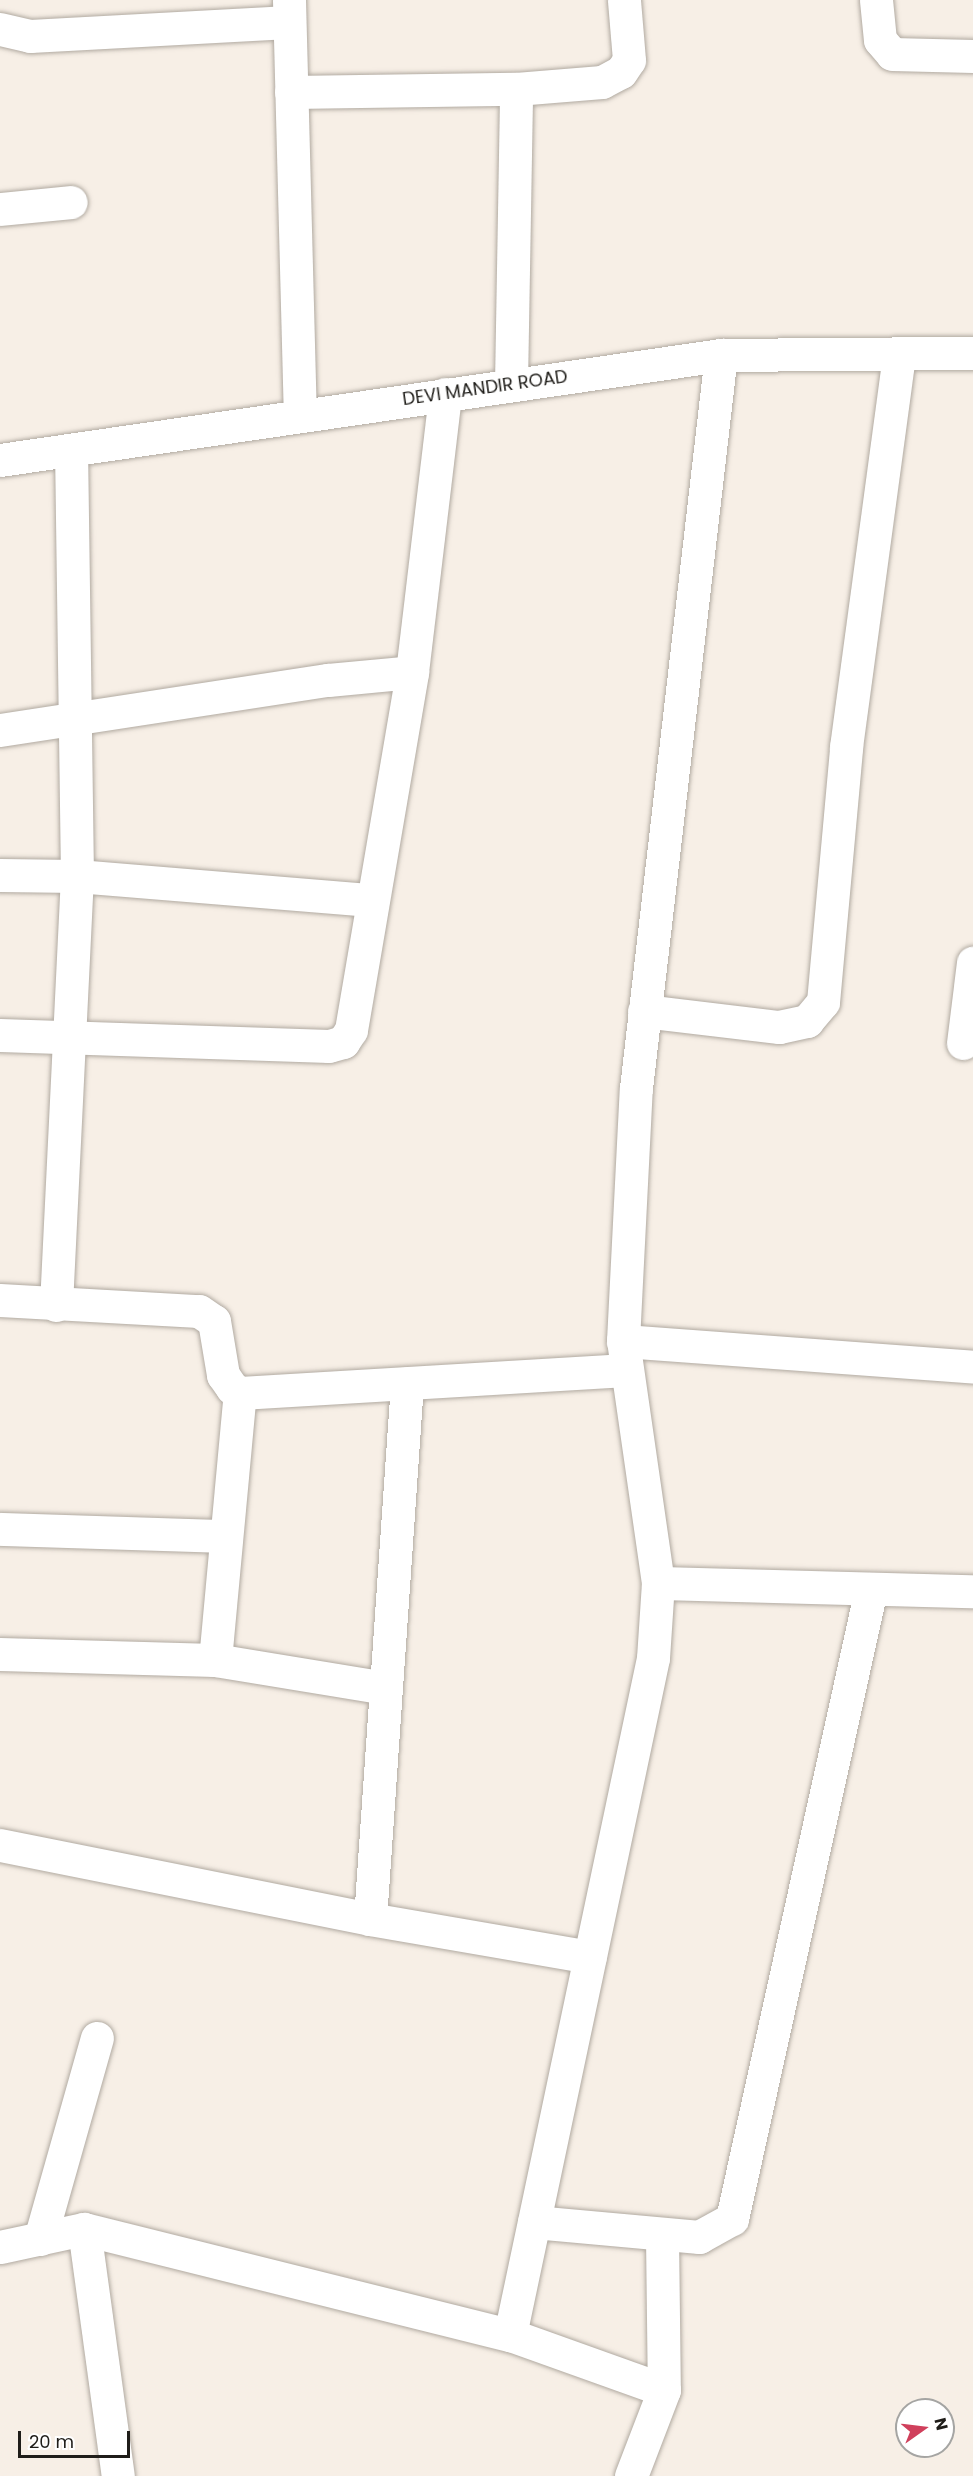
<!DOCTYPE html>
<style>
body{margin:0}
#map{position:relative;width:973px;height:2476px;overflow:hidden;background:#f7efe6;font-family:Poppins,sans-serif}
div>[style]{position:absolute}
.roads{filter:drop-shadow(0 0 2px #b1aaa1) drop-shadow(0 0 2px #b1aaa1)}
.minor>*{height:33px;margin:-16.5px;padding:0 16.5px;transform-origin:16.5px;border-radius:16.5px;background:#fff}
span{translate:-50% -50%;white-space:nowrap;text-align:center;line-height:1.15;-webkit-text-stroke:5px #fff;paint-order:stroke}
.street-label{font-size:18px;color:#1f1d19}
.north{position:absolute;left:895px;top:2398px;width:60px;height:60px;box-sizing:border-box;background:#fff;border:2px solid #a5a5a3;border-radius:50%;rotate:76deg;font-size:16px;font-weight:700;line-height:24px;text-align:center;color:#1f1d19}
.north::after{content:'';display:block;margin:auto;width:21px;height:27px;background:#d0405c;clip-path:polygon(50% 0,100% 100%,50% 72%,0 100%)}
.scale{position:absolute;left:18px;top:2431px;width:112px;height:27px;box-sizing:border-box;border:3px solid #1f1d19;border-top:0;padding-left:8px;font-size:18px;line-height:21px;white-space:nowrap;color:#1f1d19;-webkit-text-stroke:4px #fff;paint-order:stroke}
</style>
<div id="map">
<div class="roads">
<div class="minor">
<i style="left:289px;top:0;width:416px;rotate:88.5deg"></i>
<i style="left:876px;top:0;width:40px;rotate:84.3deg"></i>
<i style="left:880px;top:40px;width:18px;rotate:49deg"></i>
<i style="left:892px;top:54px;width:81px;rotate:1.4deg"></i>
<i style="left:0;top:29px;width:31px;rotate:13deg"></i>
<i style="left:30px;top:36px;width:259px;rotate:-3.1deg"></i>
<i style="left:291px;top:92px;width:225px;rotate:-0.8deg"></i>
<i style="left:516px;top:89px;width:86px;rotate:-4.7deg"></i>
<i style="left:602px;top:82px;width:21px;rotate:-28deg"></i>
<i style="left:621px;top:72px;width:14px;rotate:-56deg"></i>
<i style="left:629px;top:60px;width:60px;rotate:-94.8deg"></i>
<i style="left:0;top:209px;width:71px;rotate:-5.6deg"></i>
<i style="left:511px;top:384px;width:295px;rotate:-89deg"></i>
<i style="left:0;top:460px;width:729px;rotate:-8.29deg"></i>
<i style="left:721px;top:355px;width:252px;rotate:-0.5deg"></i>
<i style="left:0;top:730px;width:332px;rotate:-8.7deg"></i>
<i style="left:328px;top:680px;width:84px;rotate:-5.4deg"></i>
<i style="left:0;top:875px;width:77px;rotate:0.7deg"></i>
<i style="left:77px;top:876px;width:295px;rotate:4.7deg"></i>
<i style="left:644px;top:1011px;width:136px;rotate:6.8deg"></i>
<i style="left:779px;top:1027px;width:29px;rotate:-12deg"></i>
<i style="left:807px;top:1021px;width:25px;rotate:-50deg"></i>
<i style="left:823px;top:1002px;width:256px;rotate:-84.8deg"></i>
<i style="left:846px;top:747px;width:397px;rotate:-82.3deg"></i>
<i style="left:0;top:1035px;width:329px;rotate:1.9deg"></i>
<i style="left:329px;top:1046px;width:15px;rotate:-16deg"></i>
<i style="left:343px;top:1042px;width:14px;rotate:-56deg"></i>
<i style="left:351px;top:1030px;width:363px;rotate:-80.3deg"></i>
<i style="left:412px;top:672px;width:280px;rotate:-83.2deg"></i>
<i style="left:963px;top:1043px;width:81px;rotate:-82.9deg"></i>
<i style="left:0;top:1300px;width:199px;rotate:3.2deg"></i>
<i style="left:199px;top:1311px;width:18px;rotate:34deg"></i>
<i style="left:214px;top:1321px;width:55px;rotate:80.5deg"></i>
<i style="left:223px;top:1375px;width:16px;rotate:55deg"></i>
<i style="left:232px;top:1388px;width:9px;rotate:32deg"></i>
<i style="left:240px;top:1393px;width:387px;rotate:-3.4deg"></i>
<i style="left:56px;top:1305px;width:430px;rotate:-87.2deg"></i>
<i style="left:77px;top:876px;width:426px;rotate:-90.8deg"></i>
<i style="left:623px;top:1341px;width:351px;rotate:4.2deg"></i>
<i style="left:0;top:1529px;width:226px;rotate:1.8deg"></i>
<i style="left:658px;top:1583px;width:315px;rotate:1.5deg"></i>
<i style="left:0;top:1654px;width:215px;rotate:1.6deg"></i>
<i style="left:215px;top:1660px;width:173px;rotate:9.3deg"></i>
<i style="left:215px;top:1660px;width:268px;rotate:-84.7deg"></i>
<i style="left:0;top:1845px;width:377px;rotate:11.3deg"></i>
<i style="left:370px;top:1919px;width:223px;rotate:9.8deg"></i>
<i style="left:370px;top:1919px;width:537px;rotate:-86.05deg"></i>
<i style="left:534px;top:2222px;width:166px;rotate:5.2deg"></i>
<i style="left:699px;top:2237px;width:38px;rotate:-29deg"></i>
<i style="left:732px;top:2219px;width:645px;rotate:-77.56deg"></i>
<i style="left:84px;top:2229px;width:249px;rotate:82.2deg"></i>
<i style="left:662px;top:2236px;width:154px;rotate:89.3deg"></i>
<i style="left:40px;top:2239px;width:209px;rotate:-74.2deg"></i>
<i style="left:0;top:2247px;width:86px;rotate:-12.1deg"></i>
<i style="left:84px;top:2229px;width:439px;rotate:14deg"></i>
<i style="left:631px;top:2476px;width:92px;rotate:-69deg"></i>
<i style="left:664px;top:2390px;width:164px;rotate:-160.3deg"></i>
<i style="left:510px;top:2335px;width:692px;rotate:-78.07deg"></i>
<i style="left:653px;top:1658px;width:75px;rotate:-86.2deg"></i>
<i style="left:658px;top:1583px;width:245px;rotate:-98.2deg"></i>
<i style="left:623px;top:1341px;width:253px;rotate:-87.1deg"></i>
<i style="left:636px;top:1088px;width:738px;rotate:-83.39deg"></i>
</div>
</div>
<div class="street-label">
<span style="left:485px;top:388px;rotate:-8deg">DEVI MANDIR ROAD</span>
</div>
<div class="north">N</div>
<div class="scale">20 m</div>
</div>
